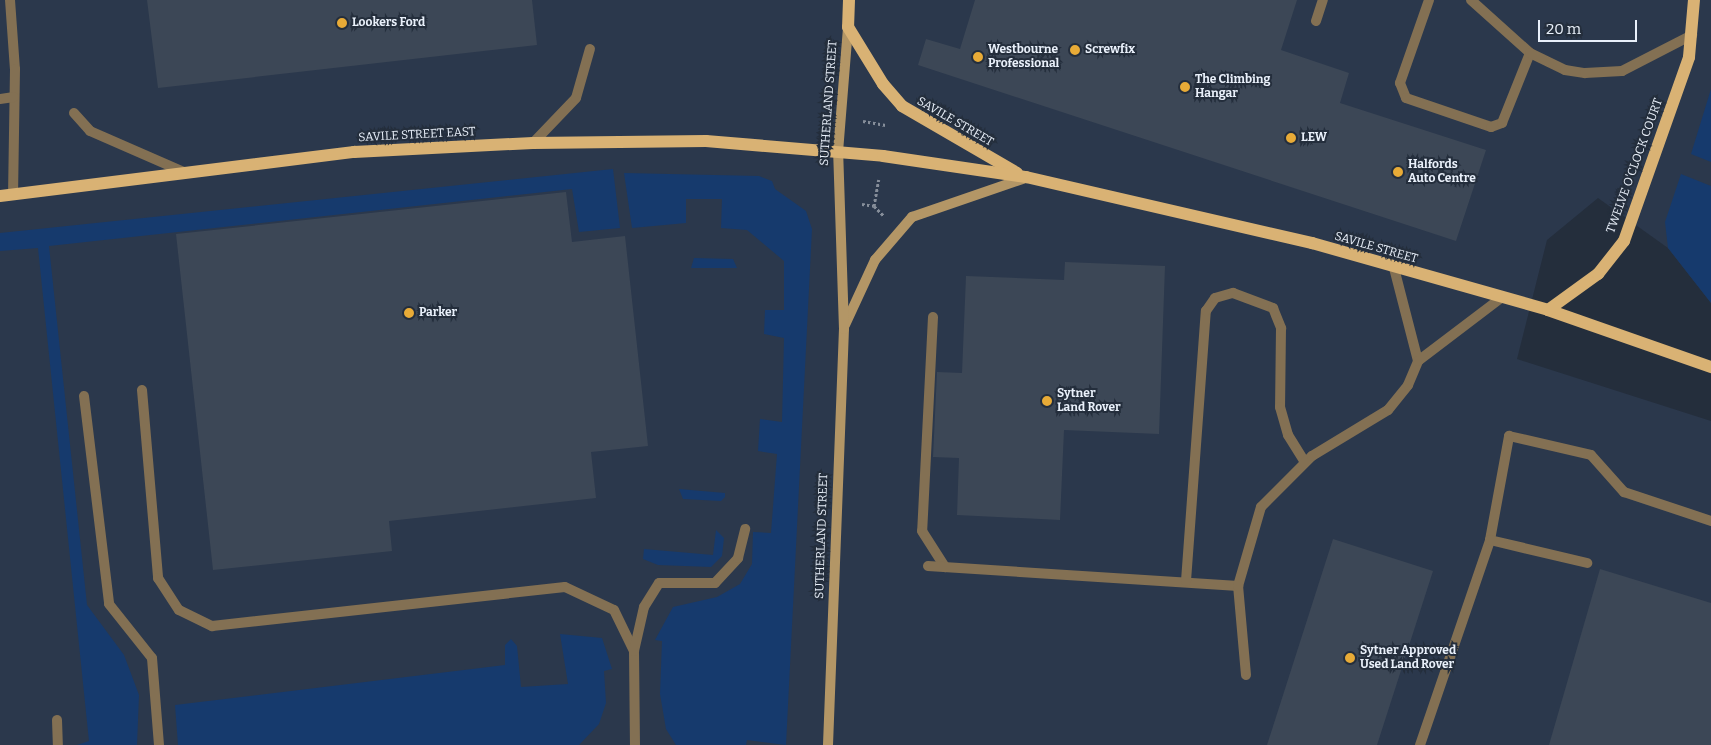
<!DOCTYPE html>
<style>
body{margin:0}
#map{position:relative;width:1711px;height:745px;overflow:hidden;background:#242e3c;font-family:Bitter,serif}
div>[style]{position:absolute}
.built>*{inset:0;background:#2b384c}
.green>*{inset:0;background:#163a6d}
.building>*{inset:0;background:#3c4756}
.path>*{height:3px;margin-top:-1.5px;transform-origin:0;background:repeating-linear-gradient(90deg,#868e9a 0 2.5px,transparent 0 5px)}
.lane>*{height:10px;margin:-5px;padding:0 5px;transform-origin:5px;border-radius:5px;background:#837053}
.secondary>*{height:10px;margin:-5px;padding:0 5px;transform-origin:5px;border-radius:5px;background:#b39666}
.primary>*{height:12px;margin:-6px;padding:0 6px;transform-origin:6px;border-radius:6px;background:#d9b274}
.dots>*{width:14px;height:14px;translate:-50% -50%;box-sizing:border-box;border:2px solid #242e3c;border-radius:50%}
span{translate:-50% -50%;white-space:nowrap;text-align:center;line-height:1.15;-webkit-text-stroke:4px #242e3c;paint-order:stroke}
.poi-label{font-size:12px;color:#e9f0fa;font-weight:700}
.left{translate:0 -50%;text-align:left}
.street-label{font-size:12px;color:#e9f0fa}
.scale{position:absolute;left:1538px;top:20px;width:99px;height:22px;box-sizing:border-box;border:2px solid #e9f0fa;border-top:0;padding-left:6px;font-size:15px;line-height:18px;white-space:nowrap;color:#e9f0fa;-webkit-text-stroke:4px #242e3c;paint-order:stroke}
</style>
<div id="map">
<div class="built">
<i style="clip-path:polygon(0 0,1711px 0,1711px 303px,1668px 248px,1598px 198px,1547px 240px,1517px 359px,1711px 421px,1711px 745px,0 745px)"></i>
</div>
<div class="green">
<i style="clip-path:polygon(1711px 89px,1711px 162px,1691px 154px)"></i>
<i style="clip-path:polygon(613px 169px,620px 228px,579px 232px,572px 189px,49px 246px,87px 605px,124px 655px,139px 695px,137px 745px,77px 745px,89px 741px,38px 248px,0 251px,0 233px)"></i>
<i style="clip-path:polygon(624px 173px,759px 176px,772px 181px,775px 189px,806px 211px,812px 229px,786px 745px,747px 740px,746px 745px,676px 745px,666px 729px,660px 694px,662px 641px,655px 640px,673px 607px,717px 597px,740px 584px,752px 564px,753px 532px,771px 533px,777px 454px,758px 451px,760px 419px,782px 422px,784px 338px,764px 334px,765px 310px,784px 310px,784px 261px,747px 230px,721px 228px,722px 199px,686px 199px,686px 223px,632px 228px)"></i>
<i style="clip-path:polygon(1681px 174px,1711px 186px,1711px 303px,1668px 248px,1665px 222px)"></i>
<i style="clip-path:polygon(694px 258px,733px 259px,737px 268px,691px 268px)"></i>
<i style="clip-path:polygon(679px 489px,725px 493px,725px 497px,721px 501px,683px 499px)"></i>
<i style="clip-path:polygon(716px 530px,724px 538px,722px 556px,711px 567px,658px 565px,643px 559px,644px 549px,713px 555px)"></i>
<i style="clip-path:polygon(560px 634px,602px 638px,612px 669px,604px 671px,606px 703px,599px 724px,579px 745px,178px 745px,175px 705px,505px 665px,505px 645px,511px 639px,517px 646px,521px 687px,568px 684px)"></i>
</div>
<div class="building">
<i style="clip-path:polygon(147px 0,532px 0,537px 45px,158px 88px)"></i>
<i style="clip-path:polygon(975px 0,1297px 0,1281px 50px,1349px 73px,1340px 103px,1486px 150px,1456px 241px,918px 65px,926px 39px,960px 49px)"></i>
<i style="clip-path:polygon(566px 192px,572px 242px,625px 236px,648px 446px,591px 452px,596px 498px,389px 521px,392px 551px,213px 570px,176px 234px)"></i>
<i style="clip-path:polygon(1065px 262px,1165px 266px,1159px 434px,1064px 430px,1060px 520px,957px 515px,959px 458px,933px 457px,937px 372px,962px 373px,966px 276px,1064px 280px)"></i>
<i style="clip-path:polygon(1333px 539px,1433px 571px,1377px 745px,1267px 745px)"></i>
<i style="clip-path:polygon(1600px 569px,1711px 603px,1711px 745px,1549px 745px)"></i>
</div>
<div class="path">
<i style="left:863px;top:121px;width:23px;rotate:10deg"></i>
<i style="left:862px;top:204px;width:12px;rotate:9deg"></i>
<i style="left:874px;top:206px;width:14px;rotate:45deg"></i>
<i style="left:874px;top:206px;width:27px;rotate:-80deg"></i>
</div>
<div class="lane">
<i style="left:10px;top:0;width:69px;rotate:85.9deg"></i>
<i style="left:15px;top:69px;width:125px;rotate:90.9deg"></i>
<i style="left:1429px;top:0;width:88px;rotate:109.3deg"></i>
<i style="left:1400px;top:83px;width:16px;rotate:68deg"></i>
<i style="left:1406px;top:98px;width:90px;rotate:18.8deg"></i>
<i style="left:1491px;top:127px;width:12px;rotate:-20deg"></i>
<i style="left:1502px;top:123px;width:75px;rotate:-68.2deg"></i>
<i style="left:1471px;top:0;width:79px;rotate:41.9deg"></i>
<i style="left:1530px;top:53px;width:39px;rotate:26deg"></i>
<i style="left:1565px;top:70px;width:20px;rotate:9deg"></i>
<i style="left:1585px;top:73px;width:37px;rotate:-3deg"></i>
<i style="left:1622px;top:71px;width:79px;rotate:-27.2deg"></i>
<i style="left:1316px;top:21px;width:22px;rotate:-72deg"></i>
<i style="left:0;top:99px;width:14px;rotate:-8deg"></i>
<i style="left:74px;top:113px;width:24px;rotate:48deg"></i>
<i style="left:90px;top:131px;width:105px;rotate:23.6deg"></i>
<i style="left:533px;top:143px;width:62px;rotate:-46.3deg"></i>
<i style="left:576px;top:98px;width:51px;rotate:-74.1deg"></i>
<i style="left:1394px;top:268px;width:96px;rotate:75.5deg"></i>
<i style="left:933px;top:317px;width:214px;rotate:92.9deg"></i>
<i style="left:922px;top:531px;width:43px;rotate:57.4deg"></i>
<i style="left:142px;top:390px;width:189px;rotate:85.1deg"></i>
<i style="left:158px;top:578px;width:38px;rotate:57deg"></i>
<i style="left:179px;top:610px;width:37px;rotate:26deg"></i>
<i style="left:212px;top:626px;width:355px;rotate:-6.3deg"></i>
<i style="left:565px;top:587px;width:54px;rotate:25.1deg"></i>
<i style="left:614px;top:610px;width:46px;rotate:64deg"></i>
<i style="left:634px;top:651px;width:94px;rotate:89.4deg"></i>
<i style="left:84px;top:396px;width:209px;rotate:83.1deg"></i>
<i style="left:109px;top:604px;width:69px;rotate:51.5deg"></i>
<i style="left:152px;top:658px;width:87px;rotate:85.4deg"></i>
<i style="left:1490px;top:540px;width:106px;rotate:-79.6deg"></i>
<i style="left:1509px;top:436px;width:84px;rotate:13deg"></i>
<i style="left:1591px;top:455px;width:50px;rotate:48.3deg"></i>
<i style="left:1624px;top:492px;width:92px;rotate:18.4deg"></i>
<i style="left:928px;top:566px;width:311px;rotate:3.7deg"></i>
<i style="left:1186px;top:581px;width:271px;rotate:-85.8deg"></i>
<i style="left:1206px;top:311px;width:16px;rotate:-55deg"></i>
<i style="left:1215px;top:298px;width:19px;rotate:-16deg"></i>
<i style="left:1233px;top:293px;width:43px;rotate:20.6deg"></i>
<i style="left:1273px;top:308px;width:22px;rotate:68deg"></i>
<i style="left:1281px;top:328px;width:79px;rotate:90.7deg"></i>
<i style="left:1280px;top:407px;width:29px;rotate:74deg"></i>
<i style="left:1288px;top:435px;width:31px;rotate:58deg"></i>
<i style="left:634px;top:651px;width:45px;rotate:-77.2deg"></i>
<i style="left:644px;top:607px;width:28px;rotate:-58deg"></i>
<i style="left:659px;top:583px;width:56px"></i>
<i style="left:715px;top:583px;width:34px;rotate:-47deg"></i>
<i style="left:738px;top:558px;width:30px;rotate:-76deg"></i>
<i style="left:1246px;top:675px;width:89px;rotate:-95.1deg"></i>
<i style="left:1238px;top:586px;width:82px;rotate:-73.8deg"></i>
<i style="left:1261px;top:507px;width:72px;rotate:-45deg"></i>
<i style="left:1312px;top:456px;width:89px;rotate:-31.2deg"></i>
<i style="left:1388px;top:410px;width:32px;rotate:-51deg"></i>
<i style="left:1408px;top:385px;width:26px;rotate:-67deg"></i>
<i style="left:1418px;top:361px;width:104px;rotate:-37.2deg"></i>
<i style="left:57px;top:720px;width:25px;rotate:88deg"></i>
<i style="left:1420px;top:745px;width:217px;rotate:-71.1deg"></i>
<i style="left:1490px;top:540px;width:100px;rotate:13.3deg"></i>
</div>
<div class="secondary">
<i style="left:845px;top:325px;width:72px;rotate:-65.2deg"></i>
<i style="left:875px;top:260px;width:57px;rotate:-49.3deg"></i>
<i style="left:912px;top:217px;width:120px;rotate:-19deg"></i>
<i style="left:828px;top:745px;width:416px;rotate:-87.8deg"></i>
<i style="left:844px;top:329px;width:177px;rotate:-91.9deg"></i>
<i style="left:838px;top:152px;width:125px;rotate:-85.4deg"></i>
</div>
<div class="primary">
<i style="left:849px;top:0;width:27px;rotate:92deg"></i>
<i style="left:848px;top:27px;width:67px;rotate:58.4deg"></i>
<i style="left:883px;top:84px;width:29px;rotate:49deg"></i>
<i style="left:902px;top:106px;width:133px;rotate:30.2deg"></i>
<i style="left:0;top:196px;width:357px;rotate:-7.1deg"></i>
<i style="left:354px;top:152px;width:179px;rotate:-2.9deg"></i>
<i style="left:533px;top:143px;width:173px;rotate:-0.7deg"></i>
<i style="left:706px;top:141px;width:178px;rotate:4.8deg"></i>
<i style="left:883px;top:156px;width:145px;rotate:8.4deg"></i>
<i style="left:1026px;top:177px;width:294px;rotate:13deg"></i>
<i style="left:1312px;top:243px;width:245px;rotate:15.8deg"></i>
<i style="left:1548px;top:310px;width:173px;rotate:19.3deg"></i>
<i style="left:1548px;top:310px;width:62px;rotate:-35.8deg"></i>
<i style="left:1598px;top:274px;width:42px;rotate:-51.8deg"></i>
<i style="left:1624px;top:241px;width:195px;rotate:-70.5deg"></i>
<i style="left:1689px;top:57px;width:57px;rotate:-85deg"></i>
</div>
<div class="dots">
<i style="left:342px;top:23px;background:#e8ab37"></i>
<i style="left:1075px;top:50px;background:#e8ab37"></i>
<i style="left:978px;top:57px;background:#e8ab37"></i>
<i style="left:1185px;top:87px;background:#e8ab37"></i>
<i style="left:1291px;top:138px;background:#e8ab37"></i>
<i style="left:1398px;top:172px;background:#e8ab37"></i>
<i style="left:409px;top:313px;background:#e8ab37"></i>
<i style="left:1047px;top:401px;background:#e8ab37"></i>
<i style="left:1350px;top:658px;background:#e8ab37"></i>
</div>
<div class="poi-label">
<span class="left" style="left:352px;top:23px">Lookers Ford</span>
<span class="left" style="left:988px;top:57px">Westbourne<br>Professional</span>
<span class="left" style="left:1085px;top:50px">Screwfix</span>
<span class="left" style="left:1195px;top:87px">The Climbing<br>Hangar</span>
<span class="left" style="left:1301px;top:138px">LEW</span>
<span class="left" style="left:1408px;top:172px">Halfords<br>Auto Centre</span>
<span class="left" style="left:419px;top:313px">Parker</span>
<span class="left" style="left:1057px;top:401px">Sytner<br>Land Rover</span>
<span class="left" style="left:1360px;top:658px">Sytner Approved<br>Used Land Rover</span>
</div>
<div class="street-label">
<span style="left:829px;top:103px;rotate:-86deg">SUTHERLAND STREET</span>
<span style="left:955px;top:122px;rotate:30deg">SAVILE STREET</span>
<span style="left:417px;top:135px;rotate:-3deg">SAVILE STREET EAST</span>
<span style="left:1635px;top:166px;rotate:-70deg">TWELVE O'CLOCK COURT</span>
<span style="left:1376px;top:248px;rotate:16deg">SAVILE STREET</span>
<span style="left:822px;top:536px;rotate:-88deg">SUTHERLAND STREET</span>
</div>
<div class="scale">20 m</div>
</div>
